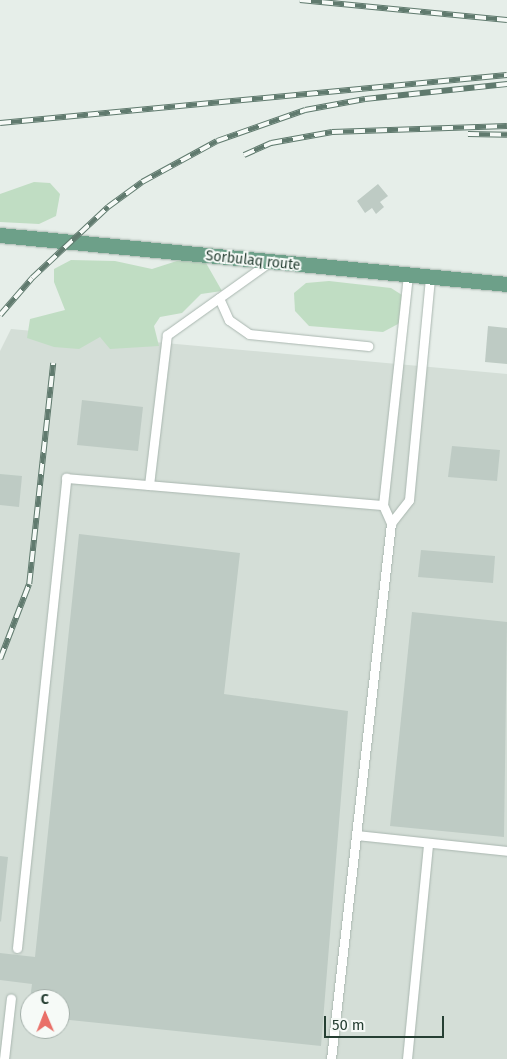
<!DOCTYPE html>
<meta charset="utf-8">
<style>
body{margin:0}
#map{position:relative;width:507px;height:1059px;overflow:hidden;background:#e6eee9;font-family:"Fira Sans",sans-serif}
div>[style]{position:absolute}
.built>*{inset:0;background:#d4ded7}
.green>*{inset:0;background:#c0ddc3}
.building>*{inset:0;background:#becbc4}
.roads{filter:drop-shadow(0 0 1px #a9b6af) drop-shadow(0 0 1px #a9b6af)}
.service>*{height:9px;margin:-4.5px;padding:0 4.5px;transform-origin:4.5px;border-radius:4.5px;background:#fff}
.primary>*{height:15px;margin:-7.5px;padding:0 7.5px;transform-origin:7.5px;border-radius:7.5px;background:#6da089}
.rail>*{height:5.5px;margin-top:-2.75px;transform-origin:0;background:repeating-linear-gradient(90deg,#f6faf7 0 11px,#607a6e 0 22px);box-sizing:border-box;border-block:1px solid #607a6e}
span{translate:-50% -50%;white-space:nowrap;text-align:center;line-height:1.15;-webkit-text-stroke:4px #f6faf7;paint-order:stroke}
.street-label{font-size:14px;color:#263f33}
.north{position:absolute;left:20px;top:989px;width:50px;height:50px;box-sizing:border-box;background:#f6faf7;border:1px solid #a3afa9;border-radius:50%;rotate:359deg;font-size:14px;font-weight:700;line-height:20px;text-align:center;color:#263f33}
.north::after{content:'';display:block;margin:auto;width:18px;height:22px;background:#e96f68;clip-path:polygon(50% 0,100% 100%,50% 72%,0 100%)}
.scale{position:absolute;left:324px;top:1016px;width:120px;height:22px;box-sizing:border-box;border:2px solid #263f33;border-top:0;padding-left:6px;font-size:15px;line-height:18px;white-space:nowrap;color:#263f33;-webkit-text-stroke:4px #f6faf7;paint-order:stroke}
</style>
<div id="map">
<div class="built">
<i style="clip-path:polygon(evenodd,11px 329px,507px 374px,507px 1059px,0 1059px,0 351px,11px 329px,30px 999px,60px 999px,60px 1029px,30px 1029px,30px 999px)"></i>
</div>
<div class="green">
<i style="clip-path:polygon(34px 182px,50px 183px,60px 194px,56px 216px,39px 224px,0 222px,0 194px)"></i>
<i style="clip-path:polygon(183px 259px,206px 263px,222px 291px,201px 294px,182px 313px,160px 317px,154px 326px,159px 346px,110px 349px,100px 337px,79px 349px,54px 347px,27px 338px,30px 319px,65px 310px,54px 282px,54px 269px,71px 260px,115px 261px,152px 269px)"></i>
<i style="clip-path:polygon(329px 281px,391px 288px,402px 295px,407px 312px,398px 324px,383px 332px,309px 326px,295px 311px,294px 293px,306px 283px)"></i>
</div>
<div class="building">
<i style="clip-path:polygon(378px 184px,388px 196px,380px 202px,384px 207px,376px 214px,372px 208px,365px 213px,357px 201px)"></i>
<i style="clip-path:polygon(488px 326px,507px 328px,507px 364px,485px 362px)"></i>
<i style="clip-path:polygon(82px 400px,143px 407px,138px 451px,77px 445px)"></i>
<i style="clip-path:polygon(452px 446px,500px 450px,497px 481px,448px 477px)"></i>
<i style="clip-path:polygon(0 474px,22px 476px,19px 507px,0 505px)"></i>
<i style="clip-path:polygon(79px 534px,240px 553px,224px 694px,348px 711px,321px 1046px,60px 1019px,60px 999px,30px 999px,32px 984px,0 980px,0 953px,35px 957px)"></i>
<i style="clip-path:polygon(421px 550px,495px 556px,493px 583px,418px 577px)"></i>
<i style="clip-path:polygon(412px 612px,507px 622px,504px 837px,390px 826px)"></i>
<i style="clip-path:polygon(0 856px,8px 857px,1px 922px,0 921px)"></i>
</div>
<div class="roads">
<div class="service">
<i style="left:219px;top:298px;width:24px;rotate:66deg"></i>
<i style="left:229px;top:320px;width:24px;rotate:35deg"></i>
<i style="left:249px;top:334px;width:120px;rotate:5.8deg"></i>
<i style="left:149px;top:485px;width:151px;rotate:-83.2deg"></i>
<i style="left:167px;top:335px;width:124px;rotate:-35.5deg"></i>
<i style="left:383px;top:505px;width:20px;rotate:66deg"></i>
<i style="left:356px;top:835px;width:152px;rotate:6deg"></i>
<i style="left:17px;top:948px;width:473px;rotate:-84deg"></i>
<i style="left:66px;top:478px;width:318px;rotate:4.9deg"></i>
<i style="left:383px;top:505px;width:232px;rotate:-83.8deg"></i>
<i style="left:4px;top:1059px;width:61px;rotate:-83.5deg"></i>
<i style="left:331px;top:1059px;width:539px;rotate:-83.61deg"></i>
<i style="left:391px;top:523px;width:29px;rotate:-52deg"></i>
<i style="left:409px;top:500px;width:225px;rotate:-84.6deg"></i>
<i style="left:407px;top:1059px;width:217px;rotate:-84.4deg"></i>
</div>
<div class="primary">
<i style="left:0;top:235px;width:509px;rotate:5.52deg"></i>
</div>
</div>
<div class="rail">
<i style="left:300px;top:0;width:208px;rotate:5.5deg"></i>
<i style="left:0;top:123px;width:509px;rotate:-5.41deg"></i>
<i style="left:468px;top:134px;width:39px;rotate:1deg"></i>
<i style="left:244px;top:155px;width:30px;rotate:-24deg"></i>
<i style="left:271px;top:143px;width:62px;rotate:-10.2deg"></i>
<i style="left:332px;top:132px;width:175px;rotate:-2deg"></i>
<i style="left:0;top:315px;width:49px;rotate:-49.1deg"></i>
<i style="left:32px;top:278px;width:104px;rotate:-43.1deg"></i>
<i style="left:108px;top:207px;width:42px;rotate:-36.3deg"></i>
<i style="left:142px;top:182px;width:85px;rotate:-28.7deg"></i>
<i style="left:217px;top:141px;width:93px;rotate:-19.4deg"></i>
<i style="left:305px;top:110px;width:61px;rotate:-10.4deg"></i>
<i style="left:365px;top:99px;width:143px;rotate:-6deg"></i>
<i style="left:0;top:659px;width:80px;rotate:-68.9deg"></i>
<i style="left:29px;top:584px;width:222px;rotate:-83.8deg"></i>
</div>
<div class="street-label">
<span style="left:253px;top:261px;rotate:6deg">Sorbulaq route</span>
</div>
<div class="north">С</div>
<div class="scale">50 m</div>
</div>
